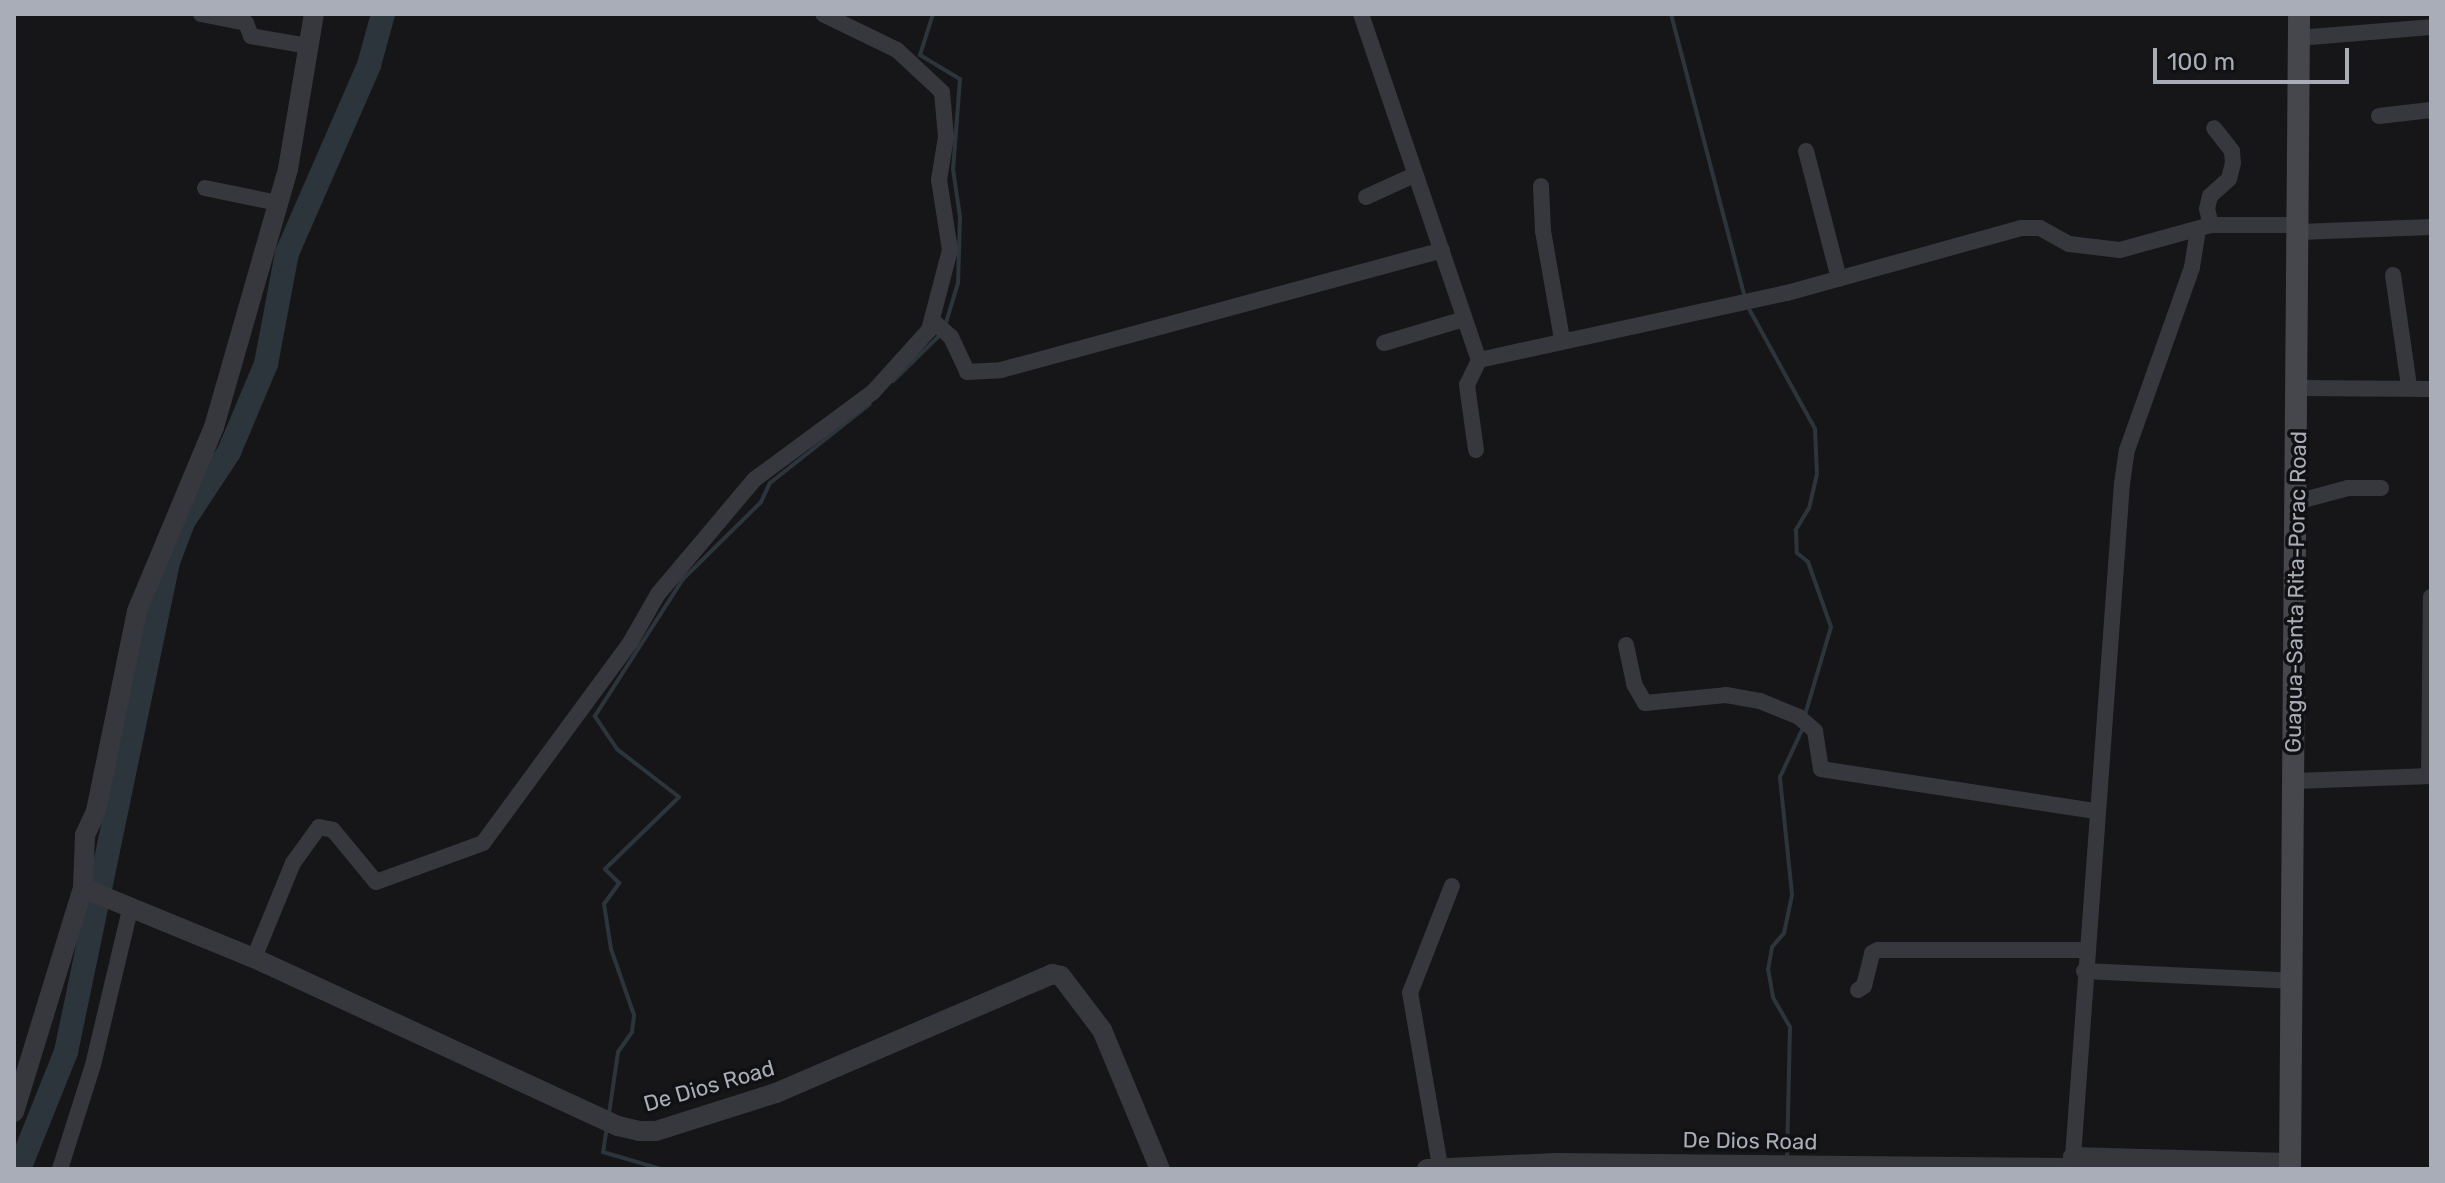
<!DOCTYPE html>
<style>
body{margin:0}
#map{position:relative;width:2445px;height:1183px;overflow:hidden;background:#161618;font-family:Rubik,sans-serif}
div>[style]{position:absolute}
.stream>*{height:4px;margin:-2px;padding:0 2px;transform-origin:2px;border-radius:2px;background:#2c353c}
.river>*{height:24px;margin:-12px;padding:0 12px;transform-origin:12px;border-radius:12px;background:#2c353c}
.minor>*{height:16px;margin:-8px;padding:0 8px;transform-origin:8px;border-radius:8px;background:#37383d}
.tertiary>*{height:20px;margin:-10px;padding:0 10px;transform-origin:10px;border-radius:10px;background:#37383d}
.secondary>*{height:22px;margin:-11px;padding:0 11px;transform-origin:11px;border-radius:11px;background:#45474d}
span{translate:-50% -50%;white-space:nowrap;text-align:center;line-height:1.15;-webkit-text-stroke:7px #111113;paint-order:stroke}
.street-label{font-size:22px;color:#a8adb8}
.frame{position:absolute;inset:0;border:16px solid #a8adb8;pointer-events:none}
.scale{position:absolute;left:2153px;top:48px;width:196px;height:36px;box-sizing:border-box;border:4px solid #a8adb8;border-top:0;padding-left:10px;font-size:24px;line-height:28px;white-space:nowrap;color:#a8adb8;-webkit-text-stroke:6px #111113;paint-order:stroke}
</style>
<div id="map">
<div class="stream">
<i style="left:933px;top:14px;width:43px;rotate:107.6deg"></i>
<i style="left:920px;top:55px;width:47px;rotate:31deg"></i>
<i style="left:960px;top:79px;width:90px;rotate:94.4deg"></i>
<i style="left:953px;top:169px;width:49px;rotate:81.7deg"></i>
<i style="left:960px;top:217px;width:66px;rotate:91.7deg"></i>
<i style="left:958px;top:283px;width:45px;rotate:106.8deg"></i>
<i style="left:1671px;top:14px;width:293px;rotate:75.4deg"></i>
<i style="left:1748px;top:307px;width:139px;rotate:61.2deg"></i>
<i style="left:1815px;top:429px;width:45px;rotate:87.5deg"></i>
<i style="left:1817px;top:474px;width:35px;rotate:103deg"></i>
<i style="left:1809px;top:508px;width:26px;rotate:121deg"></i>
<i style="left:1796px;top:530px;width:23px;rotate:88deg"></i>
<i style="left:1797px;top:553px;width:14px;rotate:39deg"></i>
<i style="left:1808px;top:562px;width:69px;rotate:70.5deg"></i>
<i style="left:1831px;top:627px;width:92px;rotate:106.5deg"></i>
<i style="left:893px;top:381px;width:67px;rotate:-44.4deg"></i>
<i style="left:609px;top:1114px;width:63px;rotate:-81.7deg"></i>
<i style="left:618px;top:1052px;width:24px;rotate:-55deg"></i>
<i style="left:632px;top:1032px;width:17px;rotate:-83deg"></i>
<i style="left:634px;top:1015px;width:70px;rotate:-109.2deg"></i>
<i style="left:611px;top:949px;width:46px;rotate:-98.8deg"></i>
<i style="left:604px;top:904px;width:26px;rotate:-54deg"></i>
<i style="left:619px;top:883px;width:20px;rotate:-135deg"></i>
<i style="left:605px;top:869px;width:103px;rotate:-44.2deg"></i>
<i style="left:679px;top:797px;width:78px;rotate:-142.3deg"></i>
<i style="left:617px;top:749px;width:40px;rotate:-124deg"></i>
<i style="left:595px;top:716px;width:163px;rotate:-57.3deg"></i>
<i style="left:683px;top:579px;width:110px;rotate:-44.6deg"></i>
<i style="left:761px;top:502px;width:21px;rotate:-65deg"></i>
<i style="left:770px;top:483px;width:127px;rotate:-38.3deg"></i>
<i style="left:607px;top:1127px;width:25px;rotate:99deg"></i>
<i style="left:603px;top:1152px;width:60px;rotate:16.3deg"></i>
<i style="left:1787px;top:1159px;width:132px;rotate:-88.7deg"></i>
<i style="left:1790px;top:1027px;width:34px;rotate:-120deg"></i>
<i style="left:1773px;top:997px;width:27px;rotate:-100deg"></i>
<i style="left:1768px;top:970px;width:23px;rotate:-80deg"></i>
<i style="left:1772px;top:947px;width:18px;rotate:-49deg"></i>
<i style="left:1784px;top:933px;width:40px;rotate:-78deg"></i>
<i style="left:1792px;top:894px;width:118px;rotate:-95.9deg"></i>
<i style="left:1780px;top:777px;width:54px;rotate:-64.9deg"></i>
</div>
<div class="river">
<i style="left:19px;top:1169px;width:126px;rotate:-68.1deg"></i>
<i style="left:66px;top:1052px;width:501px;rotate:-78.24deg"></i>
<i style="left:168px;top:562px;width:43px;rotate:-69.4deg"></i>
<i style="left:183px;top:522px;width:84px;rotate:-56.7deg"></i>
<i style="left:229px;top:452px;width:95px;rotate:-67.2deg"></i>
<i style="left:266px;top:364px;width:113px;rotate:-79.3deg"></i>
<i style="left:287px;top:253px;width:205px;rotate:-66.4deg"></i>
<i style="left:369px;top:65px;width:53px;rotate:-74.6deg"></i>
</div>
<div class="minor">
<i style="left:201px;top:14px;width:46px;rotate:11.3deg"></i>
<i style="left:246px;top:23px;width:14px;rotate:69deg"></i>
<i style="left:251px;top:36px;width:59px;rotate:9.8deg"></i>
<i style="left:1361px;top:14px;width:366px;rotate:71.2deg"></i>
<i style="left:1479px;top:360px;width:315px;rotate:-12.3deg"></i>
<i style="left:1787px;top:293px;width:243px;rotate:-15.5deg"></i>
<i style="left:2021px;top:228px;width:19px"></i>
<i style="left:2040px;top:228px;width:33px;rotate:29deg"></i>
<i style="left:2069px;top:244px;width:51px;rotate:6.7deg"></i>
<i style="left:2120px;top:250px;width:94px;rotate:-15.4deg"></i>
<i style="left:2211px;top:225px;width:87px"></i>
<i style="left:2298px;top:38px;width:133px;rotate:-4.7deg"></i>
<i style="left:2379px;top:116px;width:52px;rotate:-6.6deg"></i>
<i style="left:1806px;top:151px;width:132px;rotate:75.5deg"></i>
<i style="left:1541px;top:186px;width:45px;rotate:87.5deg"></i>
<i style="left:1543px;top:231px;width:110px;rotate:80deg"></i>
<i style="left:205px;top:188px;width:75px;rotate:11.6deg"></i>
<i style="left:1366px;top:197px;width:53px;rotate:-24.6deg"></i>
<i style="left:2211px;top:225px;width:16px;rotate:-104deg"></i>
<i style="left:2207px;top:209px;width:13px;rotate:-77deg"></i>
<i style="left:2210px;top:196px;width:25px;rotate:-42deg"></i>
<i style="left:2229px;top:179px;width:16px;rotate:-76deg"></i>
<i style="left:2233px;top:163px;width:12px;rotate:-95deg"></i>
<i style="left:2232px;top:151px;width:29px;rotate:-128deg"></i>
<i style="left:2299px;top:232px;width:132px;rotate:-2.2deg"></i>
<i style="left:2393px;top:275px;width:112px;rotate:81.8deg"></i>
<i style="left:933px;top:321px;width:24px;rotate:42deg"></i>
<i style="left:951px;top:337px;width:38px;rotate:65deg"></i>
<i style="left:967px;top:372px;width:34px;rotate:-3deg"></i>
<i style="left:1001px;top:370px;width:457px;rotate:-15.2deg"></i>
<i style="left:1384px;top:343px;width:84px;rotate:-16.7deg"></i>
<i style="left:2299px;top:388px;width:132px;rotate:0.4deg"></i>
<i style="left:1476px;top:450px;width:66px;rotate:-97.9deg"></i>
<i style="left:1467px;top:385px;width:28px;rotate:-64deg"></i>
<i style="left:2296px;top:502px;width:54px;rotate:-15.1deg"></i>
<i style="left:2348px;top:488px;width:33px"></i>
<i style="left:1626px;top:645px;width:40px;rotate:78deg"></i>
<i style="left:1634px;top:684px;width:22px;rotate:60deg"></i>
<i style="left:1645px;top:703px;width:81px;rotate:-5.6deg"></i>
<i style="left:1726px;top:695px;width:35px;rotate:10deg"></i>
<i style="left:1760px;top:701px;width:42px;rotate:22.3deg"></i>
<i style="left:1799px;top:717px;width:21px;rotate:41deg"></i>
<i style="left:1815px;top:731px;width:38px;rotate:81deg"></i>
<i style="left:1821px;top:769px;width:278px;rotate:8.7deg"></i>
<i style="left:2429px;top:776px;width:179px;rotate:-89.4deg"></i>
<i style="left:2295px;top:781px;width:136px;rotate:-2.1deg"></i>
<i style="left:254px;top:958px;width:103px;rotate:-67.7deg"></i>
<i style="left:293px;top:863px;width:44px;rotate:-54.2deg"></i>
<i style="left:319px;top:827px;width:14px;rotate:12deg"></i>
<i style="left:333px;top:830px;width:67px;rotate:50.4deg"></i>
<i style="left:376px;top:882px;width:114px;rotate:-20deg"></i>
<i style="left:483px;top:843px;width:248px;rotate:-53.7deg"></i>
<i style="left:630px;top:643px;width:56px;rotate:-60.3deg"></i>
<i style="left:658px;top:594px;width:150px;rotate:-49.9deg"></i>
<i style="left:755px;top:479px;width:147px;rotate:-36.4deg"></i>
<i style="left:873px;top:392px;width:84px;rotate:-47.9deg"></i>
<i style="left:929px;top:330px;width:83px;rotate:-75.3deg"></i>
<i style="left:950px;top:250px;width:71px;rotate:-98.9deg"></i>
<i style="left:939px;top:180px;width:44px;rotate:-80.8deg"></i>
<i style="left:946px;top:137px;width:45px;rotate:-95.1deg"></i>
<i style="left:942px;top:92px;width:62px;rotate:-137deg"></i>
<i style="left:897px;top:50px;width:82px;rotate:-154.1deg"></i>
<i style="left:2084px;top:971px;width:209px;rotate:2.7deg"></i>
<i style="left:1858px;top:990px;width:7px;rotate:-34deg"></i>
<i style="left:1864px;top:986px;width:34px;rotate:-76deg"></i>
<i style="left:1872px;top:953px;width:7px;rotate:-27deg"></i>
<i style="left:1878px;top:950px;width:206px"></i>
<i style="left:2073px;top:1157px;width:675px;rotate:-85.84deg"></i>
<i style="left:2122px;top:484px;width:34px;rotate:-82deg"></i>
<i style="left:2127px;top:450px;width:194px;rotate:-70.4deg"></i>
<i style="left:2192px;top:267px;width:37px;rotate:-81deg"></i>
<i style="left:1440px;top:1166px;width:176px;rotate:-99.8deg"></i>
<i style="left:1410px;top:993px;width:115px;rotate:-68.6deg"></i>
<i style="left:60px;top:1169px;width:109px;rotate:-72.4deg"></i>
<i style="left:93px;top:1065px;width:163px;rotate:-76.6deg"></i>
</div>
<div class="tertiary">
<i style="left:83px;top:888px;width:185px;rotate:22.3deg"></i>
<i style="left:254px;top:958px;width:401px;rotate:24.8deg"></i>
<i style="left:618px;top:1126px;width:22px;rotate:13deg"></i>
<i style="left:639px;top:1131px;width:17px"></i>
<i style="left:656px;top:1131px;width:126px;rotate:-17.6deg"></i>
<i style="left:776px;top:1093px;width:301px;rotate:-23.3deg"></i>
<i style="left:1052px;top:974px;width:9px;rotate:13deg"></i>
<i style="left:1061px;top:976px;width:68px;rotate:52.8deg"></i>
<i style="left:1102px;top:1030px;width:151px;rotate:67.4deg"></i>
<i style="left:14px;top:1112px;width:234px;rotate:-72.9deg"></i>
<i style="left:83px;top:888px;width:53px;rotate:-87.8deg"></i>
<i style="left:85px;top:835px;width:26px;rotate:-65deg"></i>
<i style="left:96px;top:811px;width:204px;rotate:-78.4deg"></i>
<i style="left:137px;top:611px;width:199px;rotate:-67.3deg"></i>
<i style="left:214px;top:427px;width:268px;rotate:-74deg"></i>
<i style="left:288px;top:169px;width:157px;rotate:-80.5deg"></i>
<i style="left:1427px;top:1169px;width:129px;rotate:-2.7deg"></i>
<i style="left:1556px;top:1163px;width:516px;rotate:0.56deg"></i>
<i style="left:2072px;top:1168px;width:11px;rotate:-85deg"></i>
<i style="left:2073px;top:1157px;width:218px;rotate:1.6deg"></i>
</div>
<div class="secondary">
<i style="left:2290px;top:1169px;width:1155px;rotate:-89.55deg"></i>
</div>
<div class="street-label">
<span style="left:2296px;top:592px;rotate:-89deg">Guagua-Santa Rita-Porac Road</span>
<span style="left:709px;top:1086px;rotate:-16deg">De Dios Road</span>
<span style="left:1750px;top:1141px;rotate:1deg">De Dios Road</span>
</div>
<div class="frame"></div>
<div class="scale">100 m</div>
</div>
